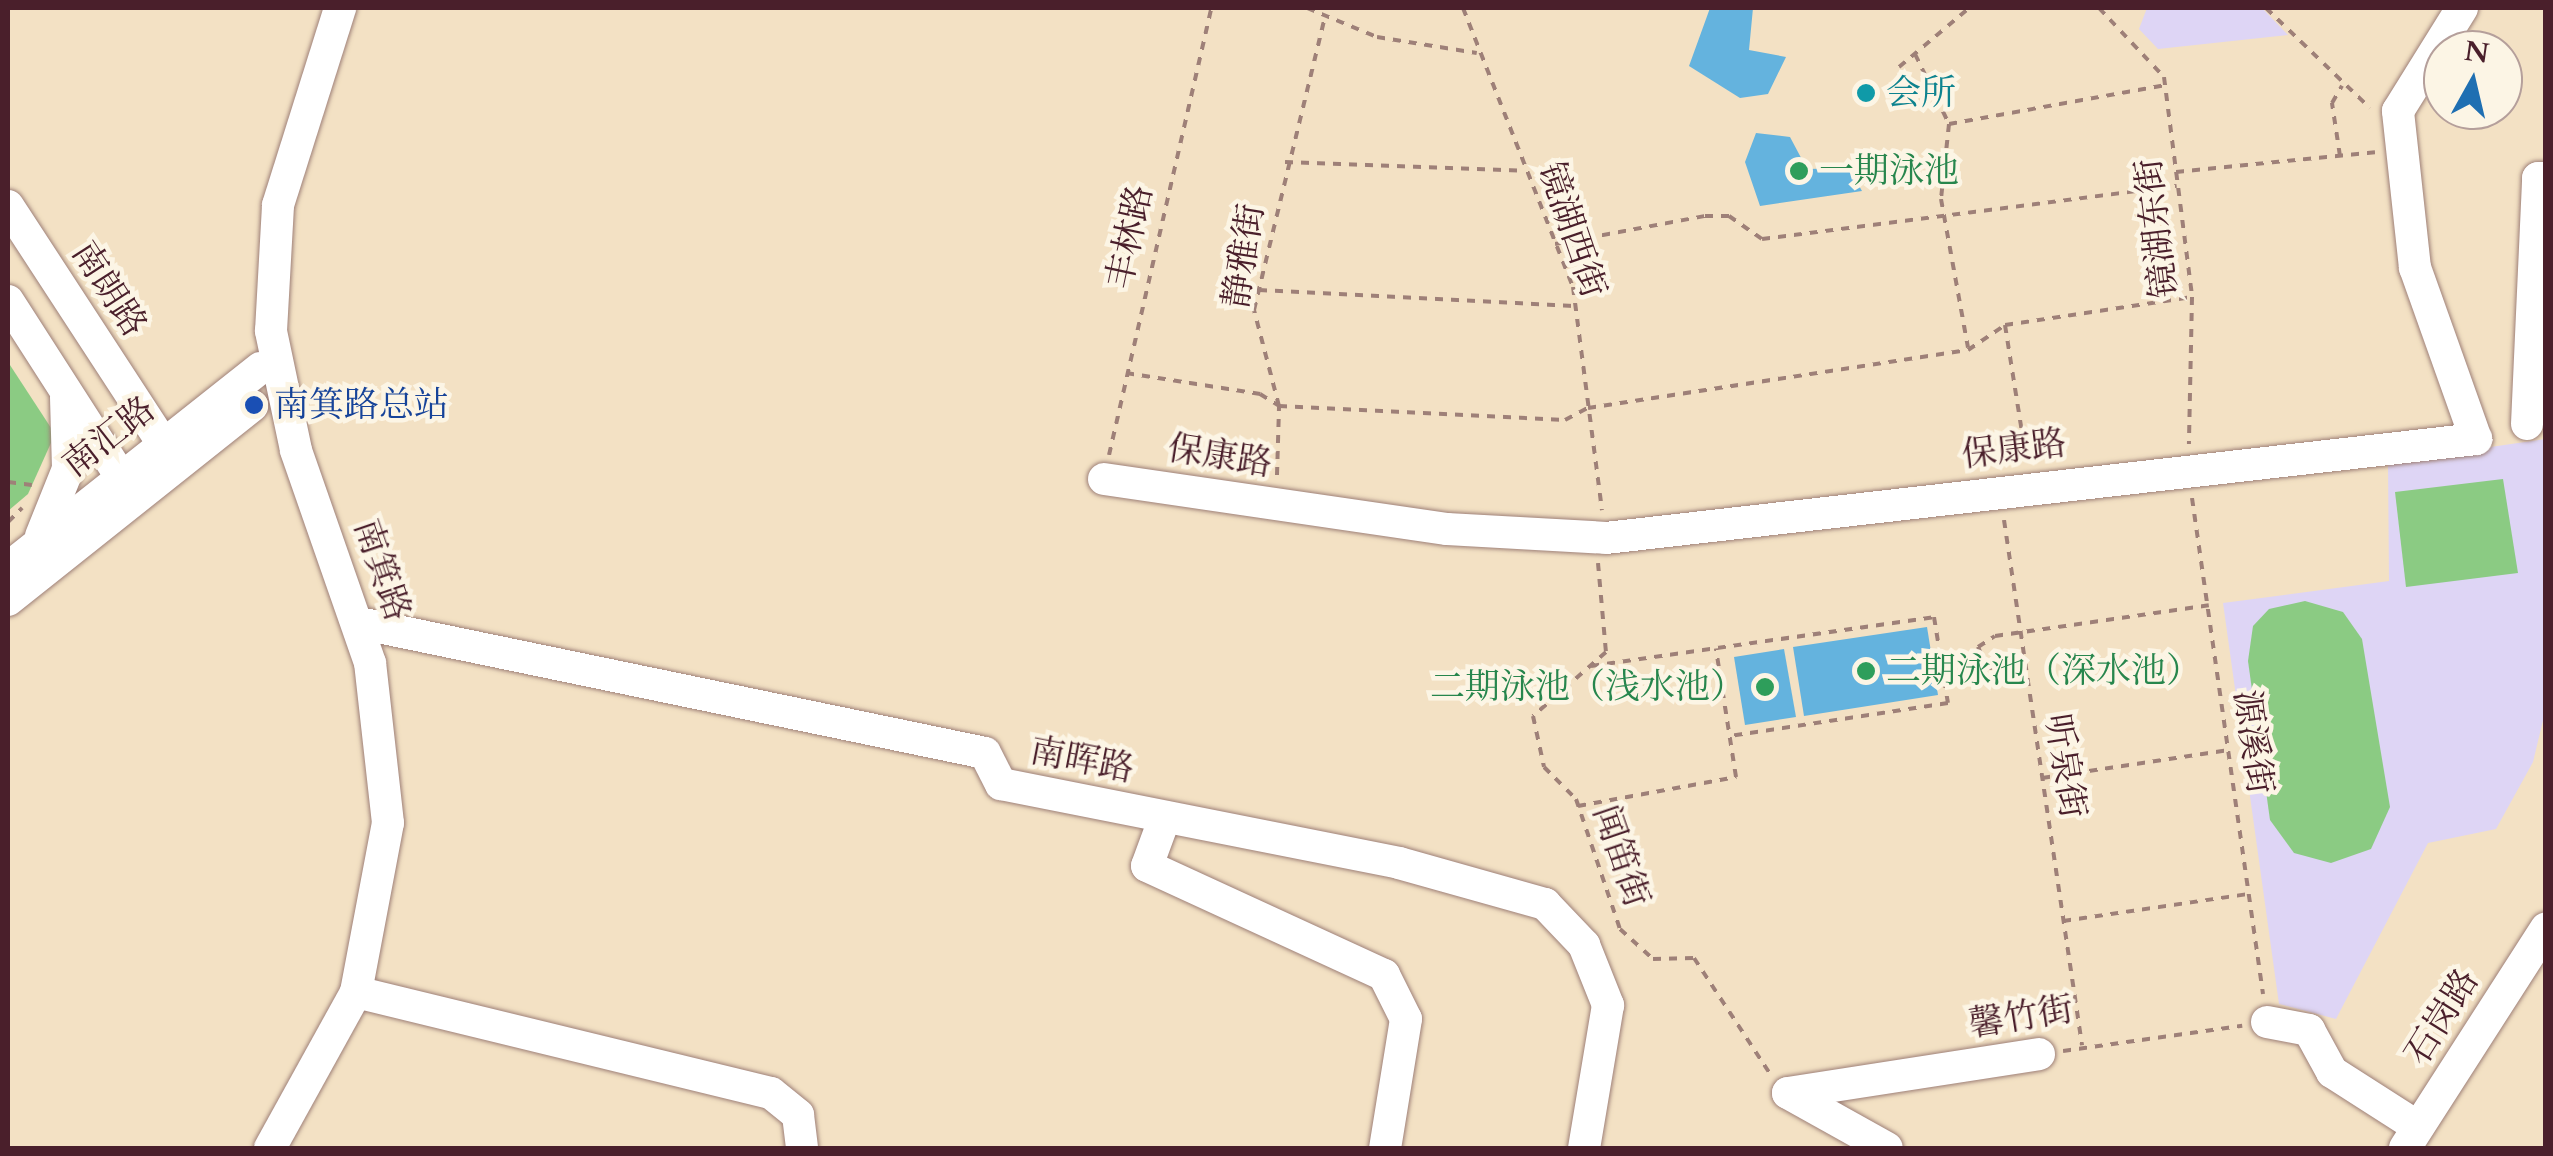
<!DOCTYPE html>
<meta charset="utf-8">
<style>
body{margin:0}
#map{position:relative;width:2553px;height:1156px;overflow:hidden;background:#f3e1c4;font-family:Cardo,"Noto Serif SC",serif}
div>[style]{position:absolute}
.built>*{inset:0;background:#ded5f5}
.green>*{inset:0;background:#8bcb83}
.water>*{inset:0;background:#64b3de}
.path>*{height:4px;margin-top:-2px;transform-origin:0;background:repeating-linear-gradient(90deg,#9e8078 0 8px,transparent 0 16px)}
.roads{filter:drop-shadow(0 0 2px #9e8078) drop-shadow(0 0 2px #9e8078)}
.minor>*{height:32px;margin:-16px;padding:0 16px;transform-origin:16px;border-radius:16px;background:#fff}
.dots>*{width:28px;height:28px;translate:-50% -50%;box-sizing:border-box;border:5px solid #fcf5e5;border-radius:50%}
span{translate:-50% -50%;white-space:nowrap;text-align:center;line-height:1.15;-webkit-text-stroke:9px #fcf5e5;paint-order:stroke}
.culture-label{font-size:35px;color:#0d838f}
.left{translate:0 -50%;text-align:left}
.leisure-label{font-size:35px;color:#27864d}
.right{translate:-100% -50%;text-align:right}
.street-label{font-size:35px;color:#4a1f2b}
.transit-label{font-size:35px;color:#164399}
.frame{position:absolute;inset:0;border:10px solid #4a1f2b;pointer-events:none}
.north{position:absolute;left:2423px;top:30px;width:100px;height:100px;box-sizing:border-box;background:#fcf5e5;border:2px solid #b59f9b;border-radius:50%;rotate:8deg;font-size:28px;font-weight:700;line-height:40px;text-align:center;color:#4a1f2b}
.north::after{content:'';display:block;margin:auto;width:35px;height:45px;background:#1f6fb2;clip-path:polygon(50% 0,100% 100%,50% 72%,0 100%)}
</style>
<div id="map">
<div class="built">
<i style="clip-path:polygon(2147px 8px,2262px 8px,2288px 35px,2158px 49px,2139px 29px)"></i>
<i style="clip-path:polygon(2545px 439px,2546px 708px,2533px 762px,2496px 829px,2428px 843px,2336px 1019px,2279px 1004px,2223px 603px,2389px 581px,2388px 462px)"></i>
</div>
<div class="green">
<i style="clip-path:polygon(8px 362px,55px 434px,28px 494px,8px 511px)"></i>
<i style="clip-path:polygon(2503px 479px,2518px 573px,2406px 587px,2395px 492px)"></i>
<i style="clip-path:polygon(2305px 601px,2343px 612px,2362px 639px,2390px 807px,2371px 849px,2331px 863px,2294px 853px,2270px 820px,2248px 661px,2253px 626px,2269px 609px)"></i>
</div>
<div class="water">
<i style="clip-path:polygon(1710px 8px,1753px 8px,1749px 50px,1786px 57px,1768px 94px,1740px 98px,1689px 66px)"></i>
<i style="clip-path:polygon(1756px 133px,1790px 137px,1807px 169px,1849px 168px,1862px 191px,1760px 206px,1745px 162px)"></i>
<i style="clip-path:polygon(1927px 627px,1938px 695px,1804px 716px,1793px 647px)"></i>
<i style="clip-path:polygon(1784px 649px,1796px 717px,1745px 725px,1734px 657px)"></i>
</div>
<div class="path">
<i style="left:1307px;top:8px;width:76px;rotate:22.5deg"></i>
<i style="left:1377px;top:37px;width:101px;rotate:9.1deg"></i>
<i style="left:1463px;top:8px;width:300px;rotate:68.5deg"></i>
<i style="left:1573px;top:287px;width:225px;rotate:82.6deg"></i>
<i style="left:2099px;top:8px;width:95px;rotate:46.7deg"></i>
<i style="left:2164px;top:77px;width:222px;rotate:82.7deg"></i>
<i style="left:2192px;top:297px;width:147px;rotate:91.2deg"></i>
<i style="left:2266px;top:8px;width:144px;rotate:43.9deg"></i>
<i style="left:1915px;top:54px;width:78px;rotate:64.1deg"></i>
<i style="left:1949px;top:124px;width:75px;rotate:96.1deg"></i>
<i style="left:1941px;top:199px;width:151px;rotate:79.7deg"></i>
<i style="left:1899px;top:67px;width:92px;rotate:-40.1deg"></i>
<i style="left:1949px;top:124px;width:219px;rotate:-10.2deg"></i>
<i style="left:2340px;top:156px;width:54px;rotate:-98.6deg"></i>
<i style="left:2332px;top:103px;width:20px;rotate:-60deg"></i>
<i style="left:1285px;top:162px;width:240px;rotate:2.1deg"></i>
<i style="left:2176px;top:172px;width:200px;rotate:-5.7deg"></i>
<i style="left:1555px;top:244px;width:153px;rotate:-10.6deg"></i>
<i style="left:1705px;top:216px;width:24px"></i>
<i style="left:1729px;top:216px;width:40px;rotate:34.9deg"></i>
<i style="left:1762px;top:239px;width:418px;rotate:-7.3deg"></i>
<i style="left:1259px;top:290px;width:315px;rotate:2.9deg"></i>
<i style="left:2005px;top:325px;width:141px;rotate:81deg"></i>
<i style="left:1126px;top:373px;width:136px;rotate:8.9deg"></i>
<i style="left:1260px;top:394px;width:22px;rotate:32deg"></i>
<i style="left:1279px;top:406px;width:286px;rotate:2.8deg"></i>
<i style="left:1565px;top:420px;width:26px;rotate:-28deg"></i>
<i style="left:1588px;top:408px;width:384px;rotate:-8.7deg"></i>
<i style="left:1968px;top:350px;width:45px;rotate:-34deg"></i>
<i style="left:2005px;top:325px;width:189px;rotate:-8.5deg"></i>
<i style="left:1109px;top:455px;width:458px;rotate:-77.1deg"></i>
<i style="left:1277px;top:475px;width:69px;rotate:-88.3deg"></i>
<i style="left:1279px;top:406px;width:99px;rotate:-104.6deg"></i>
<i style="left:1254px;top:310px;width:301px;rotate:-76.4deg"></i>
<i style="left:8px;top:482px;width:24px;rotate:7deg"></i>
<i style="left:2192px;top:498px;width:501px;rotate:81.85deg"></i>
<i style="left:2004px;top:520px;width:531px;rotate:81.55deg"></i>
<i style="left:8px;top:522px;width:20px;rotate:-45deg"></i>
<i style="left:1598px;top:563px;width:89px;rotate:84.9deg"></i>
<i style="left:1606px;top:652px;width:97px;rotate:138.8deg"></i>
<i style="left:1533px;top:716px;width:52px;rotate:77.8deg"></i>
<i style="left:1544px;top:767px;width:45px;rotate:45deg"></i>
<i style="left:1576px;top:799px;width:137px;rotate:71.3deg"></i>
<i style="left:1620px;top:929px;width:45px;rotate:42.3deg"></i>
<i style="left:1653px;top:959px;width:41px;rotate:-1.4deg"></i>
<i style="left:1694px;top:958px;width:140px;rotate:56.7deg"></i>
<i style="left:1942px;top:660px;width:34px;rotate:-8deg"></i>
<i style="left:1591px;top:666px;width:346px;rotate:-8.1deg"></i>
<i style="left:1934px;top:617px;width:87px;rotate:80.8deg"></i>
<i style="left:1948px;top:703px;width:221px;rotate:171.4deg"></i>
<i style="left:2024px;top:666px;width:37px;rotate:177deg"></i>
<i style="left:1987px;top:668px;width:23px;rotate:-113deg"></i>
<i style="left:1978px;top:647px;width:20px;rotate:-33deg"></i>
<i style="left:1995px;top:636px;width:216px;rotate:-8.2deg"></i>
<i style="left:2042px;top:778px;width:189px;rotate:-8.5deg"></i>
<i style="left:1578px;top:806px;width:161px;rotate:-10.4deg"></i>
<i style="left:1736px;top:777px;width:130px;rotate:-98.9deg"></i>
<i style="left:2063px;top:921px;width:188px;rotate:-8.3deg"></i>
<i style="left:2063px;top:1051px;width:181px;rotate:-8deg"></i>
</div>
<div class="roads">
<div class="minor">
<i style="left:8px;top:206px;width:306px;rotate:56.9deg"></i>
<i style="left:8px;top:301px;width:229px;rotate:57.3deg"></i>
<i style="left:2527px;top:424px;width:246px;rotate:-87.4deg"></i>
<i style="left:2538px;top:178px;width:8px"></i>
<i style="left:1104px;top:479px;width:347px;rotate:8.3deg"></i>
<i style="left:1447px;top:529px;width:159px;rotate:3.2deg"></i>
<i style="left:1606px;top:538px;width:876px;rotate:-6.49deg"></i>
<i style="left:2476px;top:439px;width:182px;rotate:-109.6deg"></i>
<i style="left:2415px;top:268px;width:158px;rotate:-96.2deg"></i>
<i style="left:2398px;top:111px;width:121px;rotate:-58.1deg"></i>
<i style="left:41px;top:536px;width:72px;rotate:-68.1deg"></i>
<i style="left:68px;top:469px;width:72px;rotate:-91.6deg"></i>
<i style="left:8px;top:568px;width:322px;rotate:-38.4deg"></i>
<i style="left:8px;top:600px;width:312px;rotate:-38.5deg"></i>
<i style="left:359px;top:623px;width:639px;rotate:11.73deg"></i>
<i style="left:985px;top:753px;width:35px;rotate:63deg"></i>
<i style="left:1001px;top:784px;width:406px;rotate:11.2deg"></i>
<i style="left:1399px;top:863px;width:152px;rotate:15.7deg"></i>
<i style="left:1545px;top:904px;width:57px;rotate:46.4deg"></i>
<i style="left:1584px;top:945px;width:65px;rotate:68.2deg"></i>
<i style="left:1608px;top:1005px;width:145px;rotate:99.5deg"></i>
<i style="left:1165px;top:817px;width:52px;rotate:110.2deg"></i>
<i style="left:1147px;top:866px;width:261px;rotate:24.7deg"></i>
<i style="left:1384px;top:975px;width:49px;rotate:63.4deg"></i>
<i style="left:1406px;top:1019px;width:131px;rotate:99.2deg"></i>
<i style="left:356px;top:992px;width:427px;rotate:13.7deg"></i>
<i style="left:771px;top:1093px;width:35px;rotate:39deg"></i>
<i style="left:798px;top:1115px;width:33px;rotate:83deg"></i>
<i style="left:2267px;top:1022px;width:43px;rotate:10.8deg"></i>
<i style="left:2309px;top:1030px;width:48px;rotate:61.3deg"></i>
<i style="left:2332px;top:1072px;width:102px;rotate:32.6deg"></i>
<i style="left:1788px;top:1093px;width:254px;rotate:-8.8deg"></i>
<i style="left:1788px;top:1093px;width:113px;rotate:29.1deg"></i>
<i style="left:270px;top:1148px;width:178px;rotate:-61.1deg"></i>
<i style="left:356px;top:992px;width:172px;rotate:-79.3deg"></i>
<i style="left:388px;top:823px;width:161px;rotate:-96.4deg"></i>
<i style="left:370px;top:663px;width:225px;rotate:-109.2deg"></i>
<i style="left:296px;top:450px;width:122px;rotate:-101.9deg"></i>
<i style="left:271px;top:331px;width:126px;rotate:-86.8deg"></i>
<i style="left:278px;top:205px;width:207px;rotate:-72.5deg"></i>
<i style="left:2405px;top:1148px;width:261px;rotate:-57.3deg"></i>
</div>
</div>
<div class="dots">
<i style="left:1866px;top:93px;background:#0f9aa8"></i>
<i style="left:1799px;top:171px;background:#2e9e5b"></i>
<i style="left:254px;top:405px;background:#1a4fb4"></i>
<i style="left:1866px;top:671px;background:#2e9e5b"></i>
<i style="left:1765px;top:687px;background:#2e9e5b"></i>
</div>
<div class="culture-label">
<span class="left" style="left:1886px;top:93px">会所</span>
</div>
<div class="leisure-label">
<span class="left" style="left:1819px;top:171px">一期泳池</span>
<span class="left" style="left:1886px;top:671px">二期泳池（深水池）</span>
<span class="right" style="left:1745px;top:687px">二期泳池（浅水池）</span>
</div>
<div class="street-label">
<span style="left:2157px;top:228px;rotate:-97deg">镜湖东街</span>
<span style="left:1572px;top:230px;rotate:71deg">镜湖西街</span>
<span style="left:1130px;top:237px;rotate:-78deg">丰林路</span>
<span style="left:1244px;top:256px;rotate:-81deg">静雅街</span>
<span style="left:109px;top:289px;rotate:57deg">南朗路</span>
<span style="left:109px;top:437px;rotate:-38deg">南汇路</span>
<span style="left:2014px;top:449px;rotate:-7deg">保康路</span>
<span style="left:1220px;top:456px;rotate:9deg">保康路</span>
<span style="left:382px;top:570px;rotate:71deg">南箕路</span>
<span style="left:2253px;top:742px;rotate:82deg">源溪街</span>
<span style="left:1082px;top:760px;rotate:11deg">南晖路</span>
<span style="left:2065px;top:766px;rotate:81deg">听泉街</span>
<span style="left:1621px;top:856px;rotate:71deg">闻笛街</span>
<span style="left:2021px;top:1017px;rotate:-9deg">馨竹街</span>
<span style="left:2442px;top:1017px;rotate:-58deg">石岗路</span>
</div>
<div class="transit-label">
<span class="left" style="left:274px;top:405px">南箕路总站</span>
</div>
<div class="frame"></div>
<div class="north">N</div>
</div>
